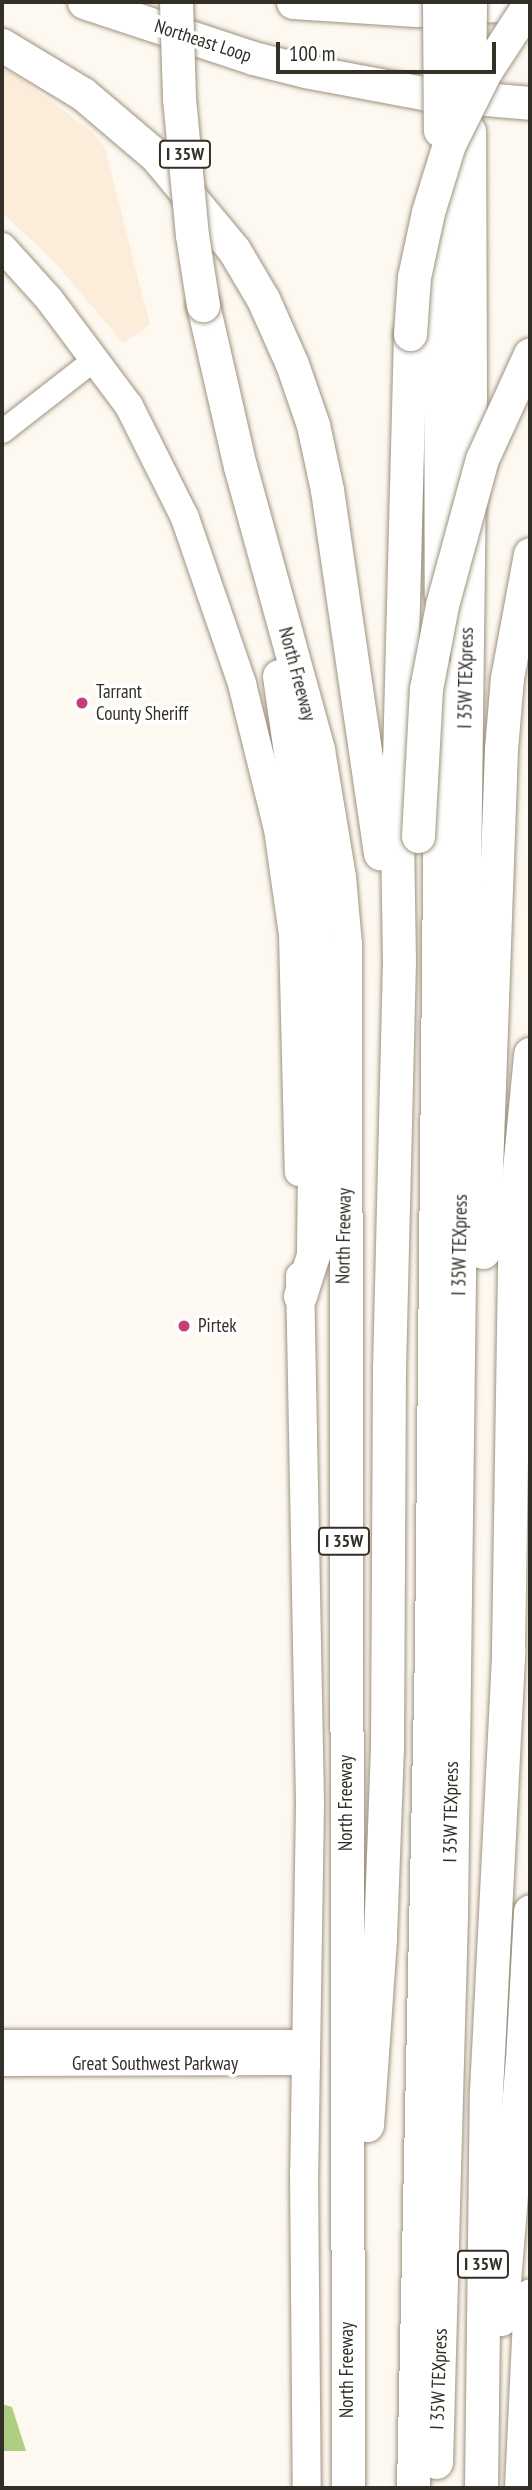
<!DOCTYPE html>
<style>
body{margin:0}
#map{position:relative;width:532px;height:2490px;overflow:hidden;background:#fdf8f0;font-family:"PT Sans Narrow",sans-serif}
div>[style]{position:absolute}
.industrial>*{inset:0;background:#fcedda}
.forest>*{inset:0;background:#aecf83}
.roads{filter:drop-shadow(0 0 2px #9d927f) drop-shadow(0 0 2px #9d927f)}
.minor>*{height:23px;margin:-11.5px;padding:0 11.5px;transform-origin:11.5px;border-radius:11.5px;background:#fff}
.major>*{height:28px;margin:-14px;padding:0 14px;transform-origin:14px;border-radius:14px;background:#fff}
.highway>*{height:33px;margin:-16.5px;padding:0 16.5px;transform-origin:16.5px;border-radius:16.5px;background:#fff}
.bridges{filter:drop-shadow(0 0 2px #9d927f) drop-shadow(0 0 2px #9d927f)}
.highway-bridge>*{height:33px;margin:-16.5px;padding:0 16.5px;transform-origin:16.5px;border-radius:16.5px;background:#fff}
.dots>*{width:19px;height:19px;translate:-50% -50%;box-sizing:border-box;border:4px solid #fff;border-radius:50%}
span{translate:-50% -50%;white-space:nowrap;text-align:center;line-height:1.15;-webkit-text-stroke:7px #fff;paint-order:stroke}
.shield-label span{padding:2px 5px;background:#fff;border:2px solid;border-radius:5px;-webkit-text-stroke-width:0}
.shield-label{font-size:18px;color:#332e26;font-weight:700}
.street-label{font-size:19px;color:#332e26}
.poi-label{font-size:19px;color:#332e26}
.left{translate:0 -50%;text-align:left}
.frame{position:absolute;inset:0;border:4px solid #332e26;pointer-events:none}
.scale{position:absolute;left:276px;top:42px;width:220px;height:32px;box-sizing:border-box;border:4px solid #332e26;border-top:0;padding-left:9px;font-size:21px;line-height:24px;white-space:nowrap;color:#332e26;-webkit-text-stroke:5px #fff;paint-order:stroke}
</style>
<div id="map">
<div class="industrial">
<i style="clip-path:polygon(2px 69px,15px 75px,90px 130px,105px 148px,150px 325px,123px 343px,52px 259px,2px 213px)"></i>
</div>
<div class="forest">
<i style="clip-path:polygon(2px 2404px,12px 2407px,26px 2451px,2px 2451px)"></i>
</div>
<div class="roads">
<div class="minor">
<i style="left:2px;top:431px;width:117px;rotate:-38deg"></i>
<i style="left:2px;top:2041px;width:306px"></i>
<i style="left:2px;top:2064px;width:306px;rotate:-0.2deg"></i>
</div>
<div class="major">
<i style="left:2px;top:247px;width:70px;rotate:47.9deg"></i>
<i style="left:49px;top:299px;width:134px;rotate:53.2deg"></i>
<i style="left:129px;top:406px;width:125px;rotate:63.4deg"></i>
<i style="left:185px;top:518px;width:176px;rotate:71deg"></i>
<i style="left:242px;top:684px;width:149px;rotate:76.1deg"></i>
<i style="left:278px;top:829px;width:106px;rotate:81.9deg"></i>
<i style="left:293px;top:934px;width:238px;rotate:88.6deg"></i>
<i style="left:300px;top:1276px;width:528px;rotate:88.91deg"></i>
<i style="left:310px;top:1804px;width:368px;rotate:90.9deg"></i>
<i style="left:304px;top:2172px;width:316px;rotate:89.5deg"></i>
</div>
<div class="highway">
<i style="left:84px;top:2px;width:178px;rotate:18.3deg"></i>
<i style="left:253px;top:58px;width:54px;rotate:14deg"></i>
<i style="left:305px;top:71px;width:125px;rotate:10.6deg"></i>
<i style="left:428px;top:94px;width:102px;rotate:5deg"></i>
<i style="left:293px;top:2px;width:123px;rotate:3.7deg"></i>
<i style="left:416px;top:10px;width:114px;rotate:-3.5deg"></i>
<i style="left:2px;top:45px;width:95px;rotate:31.2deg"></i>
<i style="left:83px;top:94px;width:96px;rotate:40.3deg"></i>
<i style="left:156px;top:156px;width:122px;rotate:50.3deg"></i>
<i style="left:234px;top:250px;width:57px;rotate:59.4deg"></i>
<i style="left:263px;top:299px;width:71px;rotate:66deg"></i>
<i style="left:292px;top:364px;width:65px;rotate:71deg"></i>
<i style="left:313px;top:425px;width:66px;rotate:77.8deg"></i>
<i style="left:327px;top:490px;width:367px;rotate:81.7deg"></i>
<i style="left:440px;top:192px;width:401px;rotate:89.9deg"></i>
<i style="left:203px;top:305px;width:165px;rotate:77.1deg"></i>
<i style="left:240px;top:466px;width:295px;rotate:74.6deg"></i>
<i style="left:318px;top:750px;width:129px;rotate:80.6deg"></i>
<i style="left:339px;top:877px;width:67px;rotate:84.9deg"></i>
<i style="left:345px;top:944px;width:1544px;rotate:89.89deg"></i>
<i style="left:279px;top:676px;width:204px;rotate:81.8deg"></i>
<i style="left:308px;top:878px;width:125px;rotate:86.3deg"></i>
<i style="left:316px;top:1003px;width:252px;rotate:90.7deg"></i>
<i style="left:313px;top:1255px;width:43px;rotate:107.6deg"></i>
<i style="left:483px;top:1252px;width:503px;rotate:-87.95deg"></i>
<i style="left:501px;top:749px;width:71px;rotate:-85.2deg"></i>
<i style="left:507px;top:678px;width:126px;rotate:-79.5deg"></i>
<i style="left:367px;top:2125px;width:188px;rotate:-86deg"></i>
<i style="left:380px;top:1937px;width:188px;rotate:-87.9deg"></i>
<i style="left:387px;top:1749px;width:380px;rotate:-89.7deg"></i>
<i style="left:389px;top:1369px;width:407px;rotate:-88.6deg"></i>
<i style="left:399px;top:962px;width:126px;rotate:-90.9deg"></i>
<i style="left:397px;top:836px;width:502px;rotate:-88.52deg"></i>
<i style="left:501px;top:2319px;width:260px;rotate:-85.4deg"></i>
<i style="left:522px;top:2060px;width:149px;rotate:-86.9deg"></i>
<i style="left:436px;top:2462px;width:549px;rotate:-88.43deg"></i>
<i style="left:451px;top:1913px;width:1516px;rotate:-89.28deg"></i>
<i style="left:470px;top:397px;width:266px;rotate:-90.2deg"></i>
<i style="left:413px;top:2488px;width:838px;rotate:-88.77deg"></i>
<i style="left:431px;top:1650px;width:975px;rotate:-89.41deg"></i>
<i style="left:481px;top:2488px;width:397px;rotate:-89.3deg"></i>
<i style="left:486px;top:2091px;width:442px;rotate:-87.1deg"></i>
<i style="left:508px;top:1650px;width:439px;rotate:-89.1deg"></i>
<i style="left:515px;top:1211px;width:158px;rotate:-84.5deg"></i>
<i style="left:521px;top:2488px;width:193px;rotate:-87.3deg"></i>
</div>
</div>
<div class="bridges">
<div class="highway-bridge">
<i style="left:176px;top:2px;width:96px;rotate:88.2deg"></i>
<i style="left:179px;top:98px;width:138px;rotate:84.6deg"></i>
<i style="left:192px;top:235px;width:71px;rotate:81.1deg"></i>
<i style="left:439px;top:2px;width:128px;rotate:89.6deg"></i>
<i style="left:469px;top:97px;width:95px;rotate:-89.4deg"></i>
<i style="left:410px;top:334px;width:57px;rotate:-86deg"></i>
<i style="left:414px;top:277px;width:66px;rotate:-77.8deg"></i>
<i style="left:428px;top:212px;width:71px;rotate:-72.8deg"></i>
<i style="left:449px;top:144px;width:80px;rotate:-63.4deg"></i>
<i style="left:485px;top:72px;width:82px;rotate:-56.9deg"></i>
<i style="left:418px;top:836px;width:147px;rotate:-86.9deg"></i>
<i style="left:426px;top:689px;width:86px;rotate:-79.2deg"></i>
<i style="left:442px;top:605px;width:151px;rotate:-74.7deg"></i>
<i style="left:482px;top:459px;width:115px;rotate:-65.4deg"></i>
</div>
</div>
<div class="dots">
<i style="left:82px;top:703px;background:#c73e77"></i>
<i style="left:184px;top:1326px;background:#c73e77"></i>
</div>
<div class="shield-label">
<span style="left:185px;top:154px">I 35W</span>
<span style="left:344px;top:1541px">I 35W</span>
<span style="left:483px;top:2264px">I 35W</span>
</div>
<div class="street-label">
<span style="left:203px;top:41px;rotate:18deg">Northeast Loop</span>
<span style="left:297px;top:674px;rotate:75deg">North Freeway</span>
<span style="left:466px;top:678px;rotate:-89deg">I 35W TEXpress</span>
<span style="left:344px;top:1236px;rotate:-89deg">North Freeway</span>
<span style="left:460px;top:1245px;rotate:-89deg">I 35W TEXpress</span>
<span style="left:346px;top:1803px;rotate:-90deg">North Freeway</span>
<span style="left:451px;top:1812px;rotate:-89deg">I 35W TEXpress</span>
<span style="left:155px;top:2064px">Great Southwest Parkway</span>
<span style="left:347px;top:2370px;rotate:-90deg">North Freeway</span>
<span style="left:439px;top:2379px;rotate:-88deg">I 35W TEXpress</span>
</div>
<div class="poi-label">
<span class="left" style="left:96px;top:703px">Tarrant<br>County Sheriff</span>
<span class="left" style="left:198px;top:1326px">Pirtek</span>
</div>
<div class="frame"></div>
<div class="scale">100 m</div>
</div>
